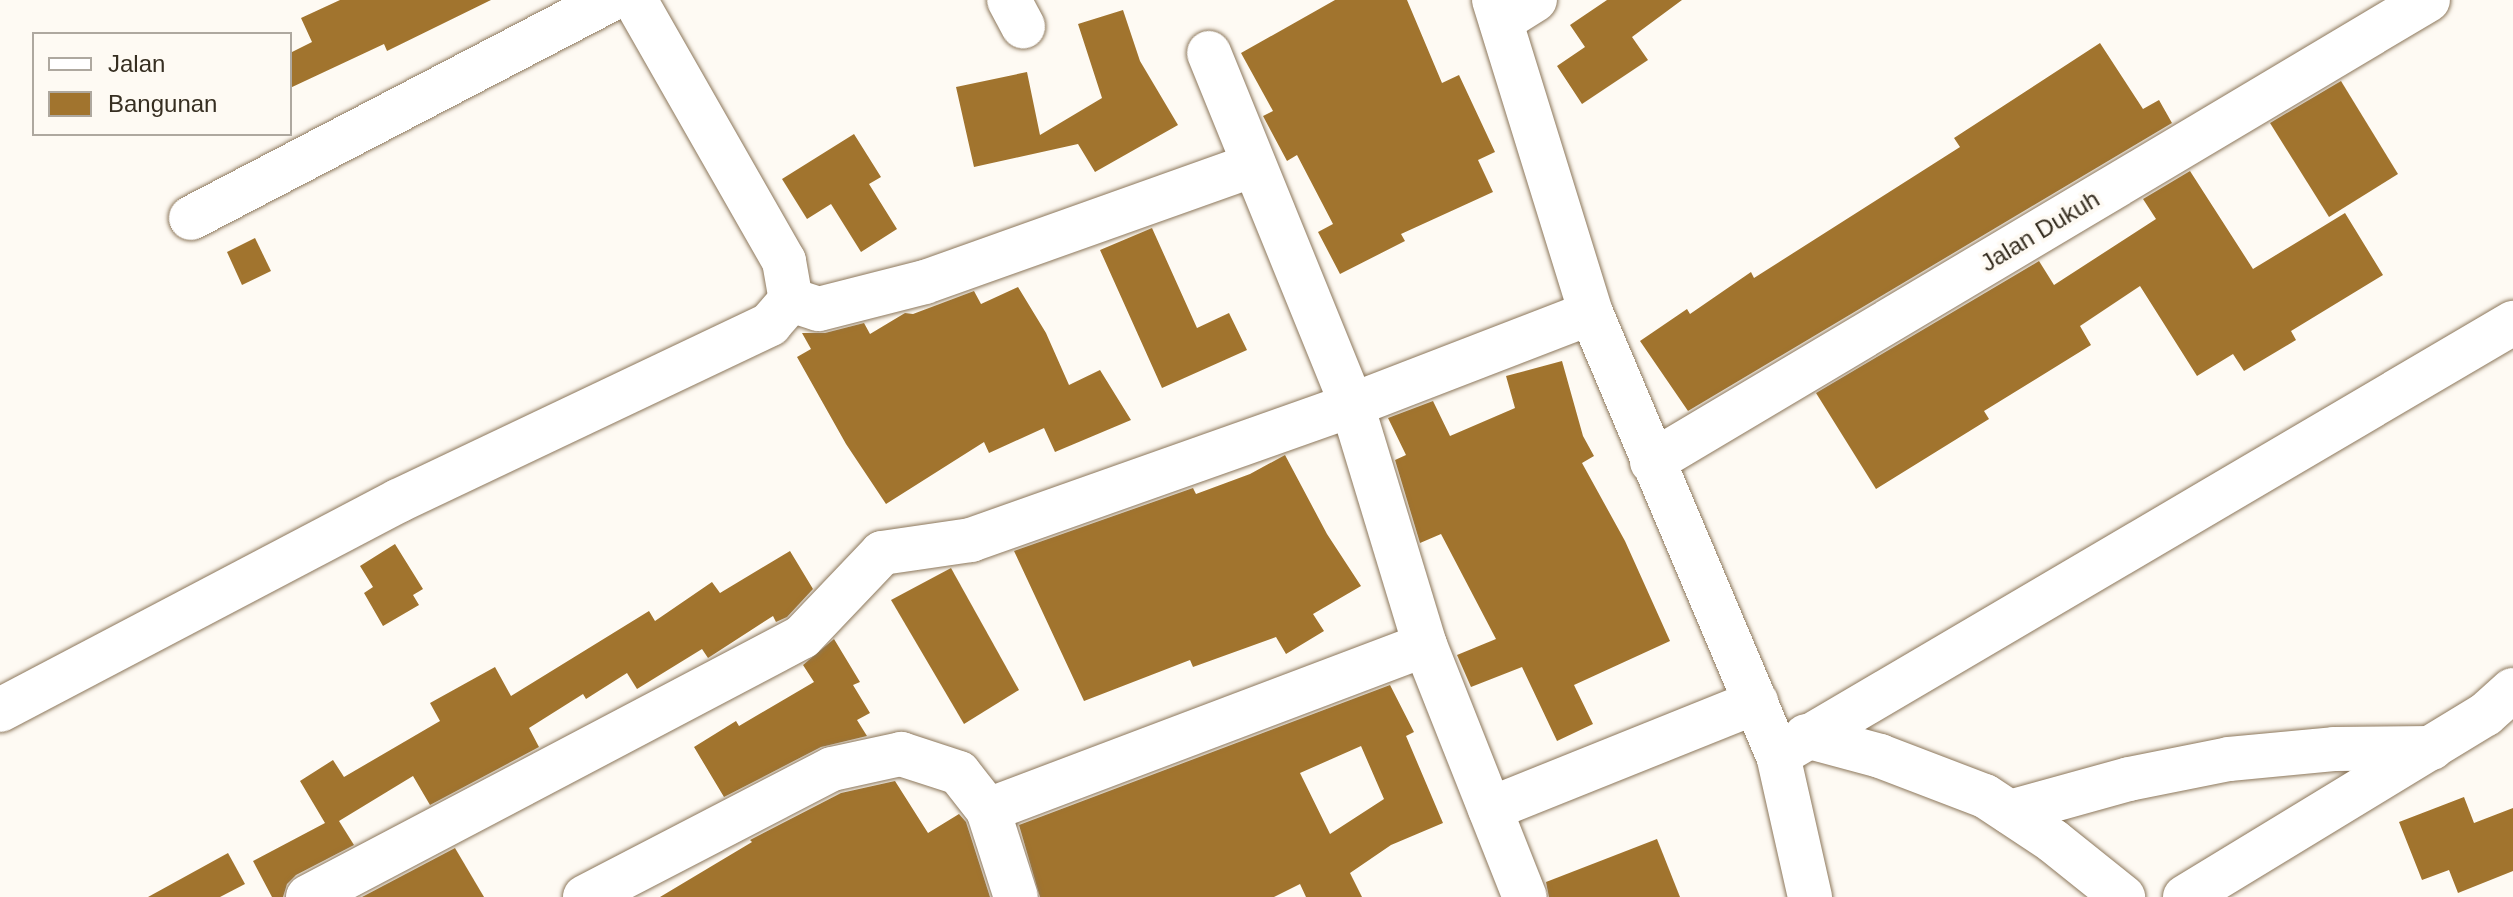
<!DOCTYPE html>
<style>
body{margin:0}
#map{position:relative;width:2513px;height:897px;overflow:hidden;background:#fefaf3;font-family:Arial,sans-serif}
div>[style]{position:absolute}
.building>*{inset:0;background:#a1742e}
.roads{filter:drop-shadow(0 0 2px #8c775b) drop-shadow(0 0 2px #8c775b)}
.minor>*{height:44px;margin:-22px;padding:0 22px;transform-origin:22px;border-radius:22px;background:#fff}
span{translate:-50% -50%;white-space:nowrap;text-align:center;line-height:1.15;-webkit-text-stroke:7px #fefaf3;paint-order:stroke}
.street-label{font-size:24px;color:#362e21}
.legend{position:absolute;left:32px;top:32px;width:260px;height:104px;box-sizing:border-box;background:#fefaf3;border:2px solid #aea89f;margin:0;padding:10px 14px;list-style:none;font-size:24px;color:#362e21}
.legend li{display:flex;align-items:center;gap:16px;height:40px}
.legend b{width:40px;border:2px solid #aea89f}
</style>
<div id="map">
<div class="building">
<i style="clip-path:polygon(340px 0,491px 0,387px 51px,384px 44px,290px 88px,290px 53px,312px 42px,301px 18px)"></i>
<i style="clip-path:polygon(1335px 0,1407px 0,1442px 83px,1459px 75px,1495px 152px,1478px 160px,1493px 192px,1401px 234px,1405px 241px,1340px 274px,1318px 232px,1333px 224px,1297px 155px,1287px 161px,1263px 116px,1273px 111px,1241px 53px)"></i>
<i style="clip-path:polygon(1607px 0,1682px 0,1632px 37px,1648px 60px,1582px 104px,1557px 66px,1585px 47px,1570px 25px)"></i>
<i style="clip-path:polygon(1123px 10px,1140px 61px,1178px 125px,1095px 172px,1078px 144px,974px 167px,956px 87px,1027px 72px,1040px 135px,1102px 98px,1078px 24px)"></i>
<i style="clip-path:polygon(2100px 43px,2143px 109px,2159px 100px,2172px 123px,1688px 411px,1640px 341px,1687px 309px,1690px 314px,1751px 272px,1754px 278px,1960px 147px,1954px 138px)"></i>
<i style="clip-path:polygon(2341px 81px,2398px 174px,2329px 217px,2270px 123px)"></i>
<i style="clip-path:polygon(854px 134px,881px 177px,869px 184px,897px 229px,861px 252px,831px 204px,807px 219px,782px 179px)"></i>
<i style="clip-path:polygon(2190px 171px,2253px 269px,2345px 213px,2383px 275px,2291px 331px,2296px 340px,2244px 371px,2233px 354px,2197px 376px,2140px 286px,2080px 326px,2091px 345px,1984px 411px,1989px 419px,1876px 489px,1816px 393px,2039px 261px,2054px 285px,2156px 219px,2143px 199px)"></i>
<i style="clip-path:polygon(1152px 228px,1197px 328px,1229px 313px,1247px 350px,1162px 388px,1100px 250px)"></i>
<i style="clip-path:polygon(255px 238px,271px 271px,242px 285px,227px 252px)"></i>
<i style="clip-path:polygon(1018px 287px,1046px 333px,1069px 385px,1100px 370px,1131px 420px,1055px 452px,1044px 428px,989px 453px,984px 442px,886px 504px,846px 444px,797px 357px,811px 349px,802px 333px,825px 333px,864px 323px,870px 334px,905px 313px,913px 314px,974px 291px,981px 304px)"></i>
<i style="clip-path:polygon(1562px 361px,1583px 436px,1594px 456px,1582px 463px,1625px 541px,1670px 641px,1574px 685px,1593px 724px,1557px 741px,1522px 667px,1471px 687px,1457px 655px,1496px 639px,1441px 534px,1420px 543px,1395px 460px,1406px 455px,1388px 418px,1433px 401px,1450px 436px,1515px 408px,1506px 376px)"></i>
<i style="clip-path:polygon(1285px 455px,1327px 534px,1361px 586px,1313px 614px,1324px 631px,1286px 654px,1276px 637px,1193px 667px,1190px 660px,1084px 701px,1014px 551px,1193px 488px,1196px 494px,1250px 474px)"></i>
<i style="clip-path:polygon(395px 544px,423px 589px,413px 595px,419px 605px,383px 626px,364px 593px,373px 587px,360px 566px)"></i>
<i style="clip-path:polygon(790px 551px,813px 589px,787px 617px,776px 622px,773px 616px,708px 658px,702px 649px,637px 689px,627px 673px,586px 699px,583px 694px,529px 728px,539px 747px,430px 805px,413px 776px,339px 821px,354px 845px,296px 875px,287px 884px,283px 897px,272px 897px,253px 861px,325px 823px,300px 781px,333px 760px,344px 777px,440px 721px,430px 703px,495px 667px,511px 696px,649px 611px,655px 621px,712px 582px,720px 593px)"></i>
<i style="clip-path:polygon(951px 568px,1019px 690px,964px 724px,891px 600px)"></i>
<i style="clip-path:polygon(834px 639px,860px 682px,853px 685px,870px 713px,857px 720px,867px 736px,821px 747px,724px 797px,694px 747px,736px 721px,739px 726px,814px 682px,803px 665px)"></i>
<i style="clip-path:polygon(evenodd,1390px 685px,1414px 732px,1406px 736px,1443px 823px,1391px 845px,1350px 873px,1362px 897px,1306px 897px,1300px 884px,1274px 897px,1040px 897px,1019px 825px,1390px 685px,1361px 746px,1384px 799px,1330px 834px,1300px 773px,1361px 746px)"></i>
<i style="clip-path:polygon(895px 781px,928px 833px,959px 814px,966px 822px,990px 897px,660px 897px,752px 842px,750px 840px,841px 793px)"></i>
<i style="clip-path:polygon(2464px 797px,2474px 823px,2513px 808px,2513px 871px,2458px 893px,2449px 870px,2422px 880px,2399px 822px)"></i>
<i style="clip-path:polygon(1657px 839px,1680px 897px,1549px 897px,1546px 882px)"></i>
<i style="clip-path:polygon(455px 848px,484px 897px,362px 897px)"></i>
<i style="clip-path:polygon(228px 853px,245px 884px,220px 897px,148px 897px)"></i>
</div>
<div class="roads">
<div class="minor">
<i style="left:635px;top:0;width:301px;rotate:60.3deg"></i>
<i style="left:784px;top:261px;width:40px;rotate:80deg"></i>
<i style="left:791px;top:300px;width:29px;rotate:18deg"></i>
<i style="left:819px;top:309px;width:109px;rotate:-14.3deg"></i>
<i style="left:925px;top:282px;width:349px;rotate:-19.6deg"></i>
<i style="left:1009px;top:0;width:30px;rotate:62deg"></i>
<i style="left:1494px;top:0;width:328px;rotate:72.8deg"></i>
<i style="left:1591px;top:313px;width:480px;rotate:67.1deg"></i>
<i style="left:1778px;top:755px;width:146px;rotate:77.3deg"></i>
<i style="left:1501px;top:21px;width:40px;rotate:-32deg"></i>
<i style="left:1209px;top:53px;width:380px;rotate:67.9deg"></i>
<i style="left:1352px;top:405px;width:251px;rotate:73.1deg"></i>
<i style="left:1425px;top:645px;width:271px;rotate:68.4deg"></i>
<i style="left:191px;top:218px;width:471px;rotate:-27.5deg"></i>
<i style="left:1652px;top:462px;width:903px;rotate:-30.77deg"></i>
<i style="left:0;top:710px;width:450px;rotate:-27.7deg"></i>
<i style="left:398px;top:501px;width:412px;rotate:-25.4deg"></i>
<i style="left:770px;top:324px;width:32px;rotate:-49deg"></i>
<i style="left:1806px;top:736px;width:77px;rotate:15.1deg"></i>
<i style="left:1880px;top:756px;width:112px;rotate:20.9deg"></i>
<i style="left:1985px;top:796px;width:82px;rotate:33.5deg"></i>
<i style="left:2053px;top:841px;width:90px;rotate:38.7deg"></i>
<i style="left:1778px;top:755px;width:853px;rotate:-30.45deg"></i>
<i style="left:1490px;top:809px;width:287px;rotate:-21.9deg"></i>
<i style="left:988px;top:810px;width:91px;rotate:72.2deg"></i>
<i style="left:2010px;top:812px;width:123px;rotate:-15.5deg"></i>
<i style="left:2129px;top:779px;width:102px;rotate:-11.3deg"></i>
<i style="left:2229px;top:759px;width:105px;rotate:-5.4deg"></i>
<i style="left:2334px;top:749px;width:98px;rotate:-0.6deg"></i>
<i style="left:308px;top:897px;width:558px;rotate:-27.76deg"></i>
<i style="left:802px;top:637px;width:116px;rotate:-46.4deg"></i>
<i style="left:882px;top:553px;width:90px;rotate:-8.3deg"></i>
<i style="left:971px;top:540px;width:404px;rotate:-19.5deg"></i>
<i style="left:1352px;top:405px;width:256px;rotate:-21.1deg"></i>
<i style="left:585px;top:897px;width:278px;rotate:-27.4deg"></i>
<i style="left:832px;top:769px;width:71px;rotate:-12.3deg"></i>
<i style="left:901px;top:754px;width:61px;rotate:18.1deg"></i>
<i style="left:959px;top:773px;width:47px;rotate:51.9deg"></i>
<i style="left:988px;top:810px;width:467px;rotate:-20.7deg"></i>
<i style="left:2185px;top:897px;width:352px;rotate:-31.3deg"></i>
<i style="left:2486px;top:714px;width:36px;rotate:-42deg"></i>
</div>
</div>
<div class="street-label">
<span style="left:2040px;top:231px;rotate:-31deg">Jalan Dukuh</span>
</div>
<ul class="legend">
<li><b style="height:10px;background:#fff"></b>Jalan</li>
<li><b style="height:22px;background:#a1742e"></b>Bangunan</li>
</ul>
</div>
